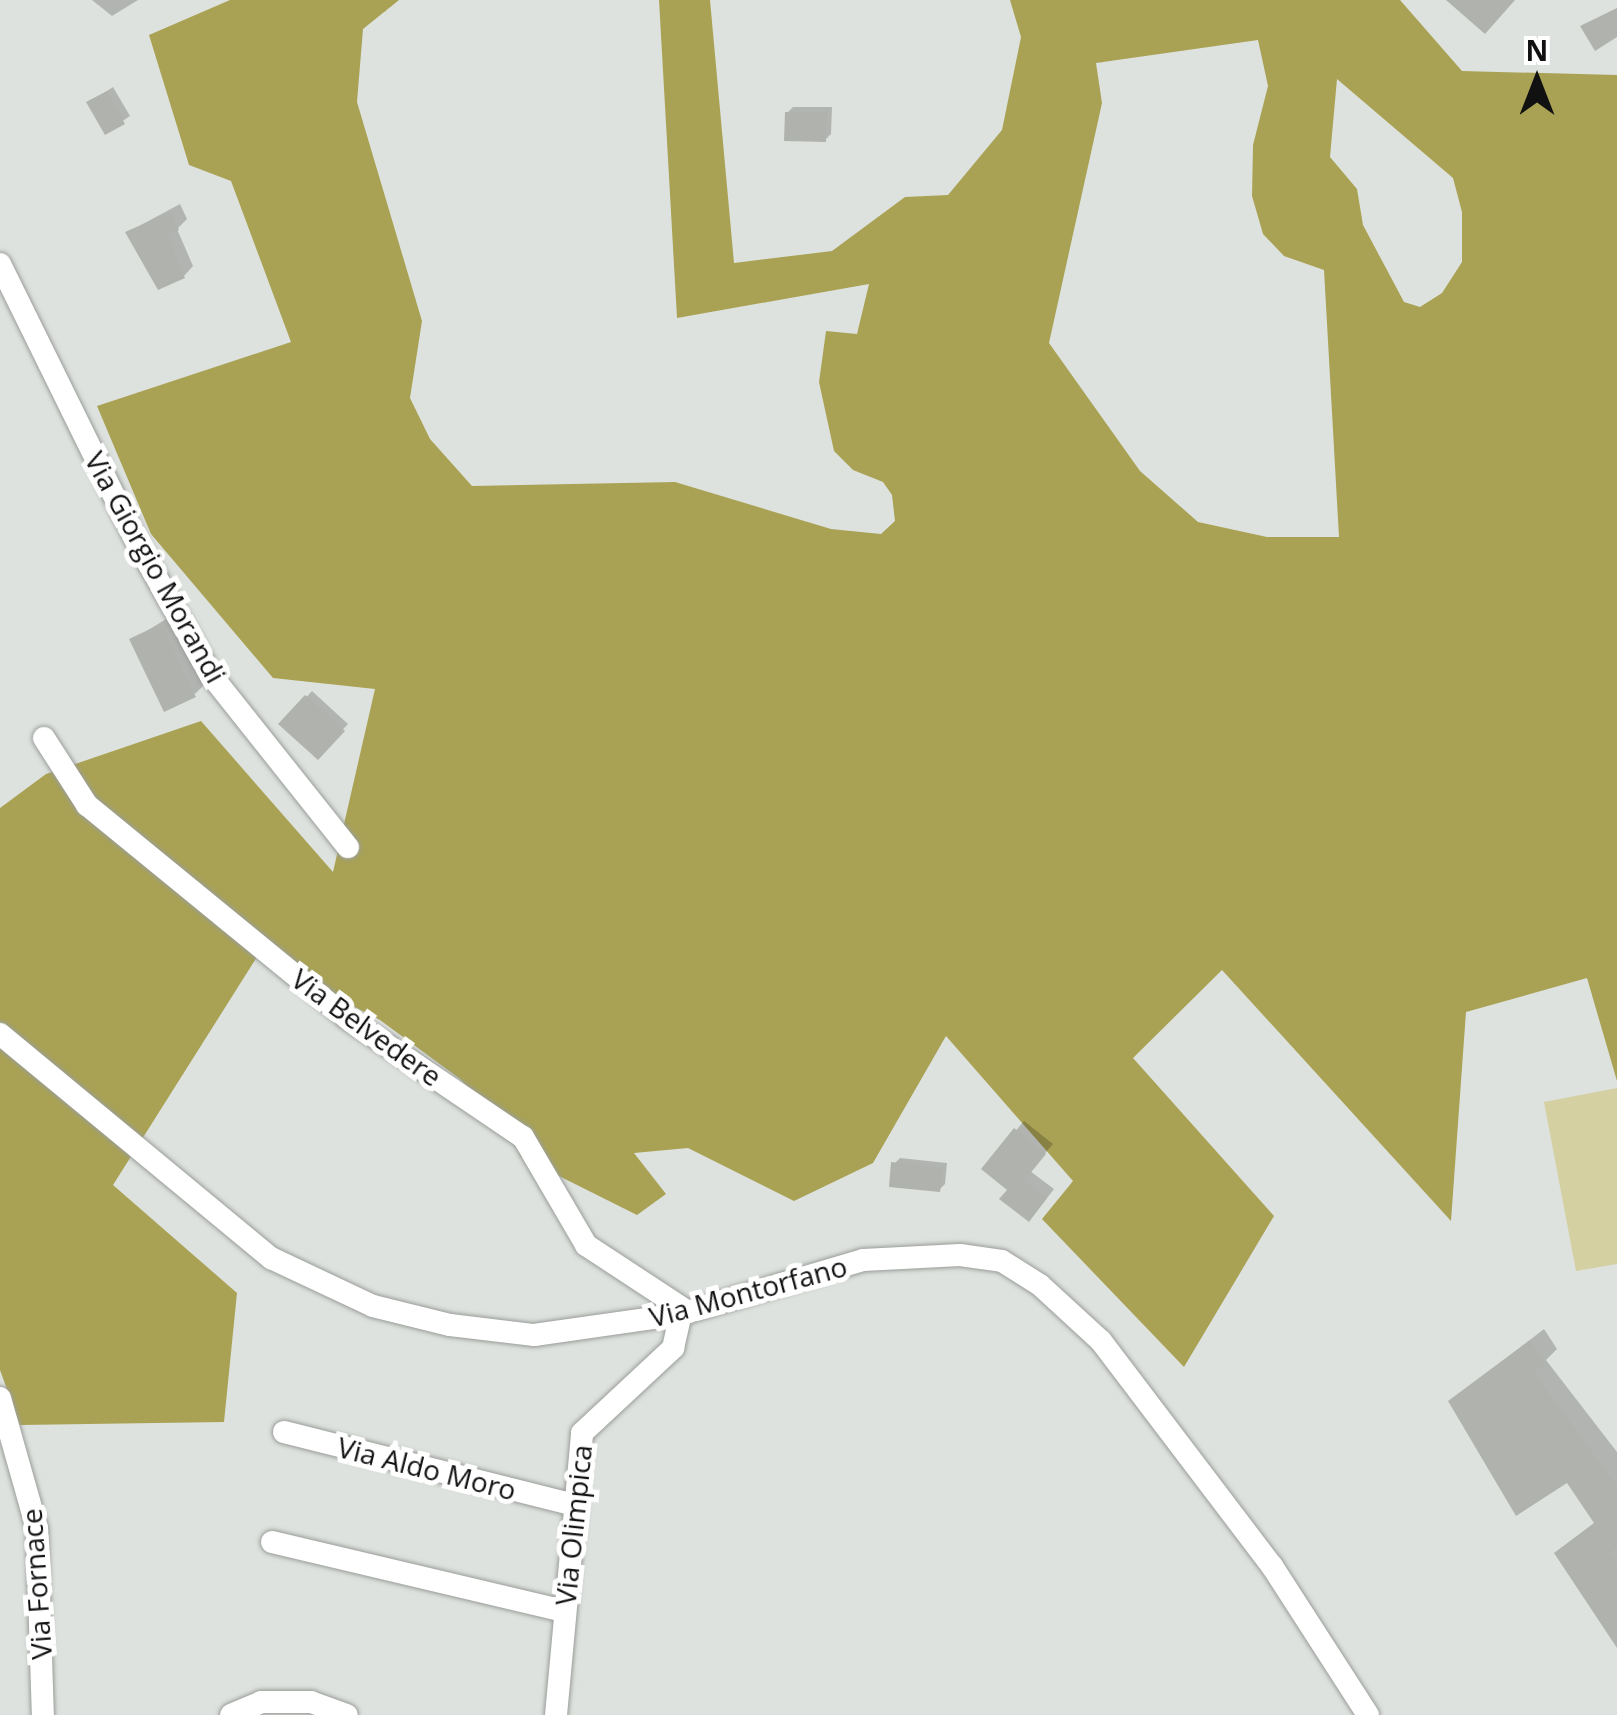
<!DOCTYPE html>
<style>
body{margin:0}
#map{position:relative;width:1617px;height:1715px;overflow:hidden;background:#dee2de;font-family:"Open Sans",sans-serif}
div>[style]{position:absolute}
.green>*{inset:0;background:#d4d0a1}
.forest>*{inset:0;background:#a9a254}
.shadow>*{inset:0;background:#0003}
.building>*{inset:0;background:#b0b2ad}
.roads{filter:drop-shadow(0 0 2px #9a9d99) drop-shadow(0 0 2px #9a9d99)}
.minor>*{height:22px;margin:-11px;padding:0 11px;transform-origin:11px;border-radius:11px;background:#fff}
span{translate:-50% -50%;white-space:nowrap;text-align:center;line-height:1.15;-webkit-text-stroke:10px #fff;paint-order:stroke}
.street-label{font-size:28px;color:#101110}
.north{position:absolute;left:1487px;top:30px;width:100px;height:100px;-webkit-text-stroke:8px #fff;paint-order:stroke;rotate:0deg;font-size:28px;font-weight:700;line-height:40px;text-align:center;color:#101110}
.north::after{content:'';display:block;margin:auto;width:35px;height:45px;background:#101110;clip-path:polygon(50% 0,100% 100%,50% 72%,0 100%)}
</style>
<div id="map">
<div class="green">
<i style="clip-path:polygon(1617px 1088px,1617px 1264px,1576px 1271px,1544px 1102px)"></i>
</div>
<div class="forest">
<i style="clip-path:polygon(evenodd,230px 0,399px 0,363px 29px,357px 102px,422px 321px,410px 398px,430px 439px,472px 486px,675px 482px,831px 529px,881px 534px,895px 521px,892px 495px,883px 482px,853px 470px,834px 451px,819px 382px,826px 331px,857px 334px,869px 284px,677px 318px,659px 0,710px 0,734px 263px,832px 251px,905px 197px,948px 195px,1002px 130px,1021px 37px,1010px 0,1400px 0,1462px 71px,1617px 75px,1617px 1081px,1587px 978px,1466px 1012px,1451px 1221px,1222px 970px,1133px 1058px,1274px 1216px,1184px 1367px,1042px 1219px,1073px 1181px,946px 1036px,873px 1163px,794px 1201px,688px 1148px,634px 1153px,666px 1194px,637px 1215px,521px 1157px,503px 1122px,460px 1079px,380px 1020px,257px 957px,113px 1185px,237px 1293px,224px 1422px,20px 1425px,0 1370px,0 808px,46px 774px,201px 721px,333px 872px,375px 689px,273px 678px,151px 534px,97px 406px,291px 342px,231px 181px,189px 165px,149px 35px,230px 0,1258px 40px,1268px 86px,1253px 145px,1252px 196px,1263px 234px,1284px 256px,1324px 270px,1339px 537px,1267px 537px,1198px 522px,1140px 471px,1049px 343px,1102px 103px,1096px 63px,1258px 40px,230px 0,1337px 79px,1453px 178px,1462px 212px,1462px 262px,1442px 293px,1420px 307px,1404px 302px,1363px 225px,1357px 189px,1330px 157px,1337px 79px)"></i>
</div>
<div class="shadow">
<i style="clip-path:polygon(92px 0,138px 0,112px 16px)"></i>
<i style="clip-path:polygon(113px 87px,130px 116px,106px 132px,89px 103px)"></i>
<i style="clip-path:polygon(793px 107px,832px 107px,831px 134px,825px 140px,787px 113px)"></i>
<i style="clip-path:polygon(180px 204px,187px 219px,177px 229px,193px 266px,184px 276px,128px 232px)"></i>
<i style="clip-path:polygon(171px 616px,204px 685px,195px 694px,132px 640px)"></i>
<i style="clip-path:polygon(312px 691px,348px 724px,318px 756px,282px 724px)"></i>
<i style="clip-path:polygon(1024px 1121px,1053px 1144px,1030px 1171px,1054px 1189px,1037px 1211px,984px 1168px)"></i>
<i style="clip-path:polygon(900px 1158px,947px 1163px,945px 1184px,939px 1190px,894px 1164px)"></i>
<i style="clip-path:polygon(1544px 1329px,1557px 1349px,1546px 1360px,1617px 1452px,1617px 1644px,1557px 1554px,1596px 1522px,1568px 1479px,1451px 1401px)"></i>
</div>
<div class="building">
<i style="clip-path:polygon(1446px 0,1515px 0,1485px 34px)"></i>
<i style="clip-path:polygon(1617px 8px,1617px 37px,1595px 51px,1580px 26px)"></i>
<i style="clip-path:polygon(107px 91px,125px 124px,105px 135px,86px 102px)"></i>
<i style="clip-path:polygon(785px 112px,827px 112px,826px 142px,784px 141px)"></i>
<i style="clip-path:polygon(171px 212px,179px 230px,167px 235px,185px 278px,158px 290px,125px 232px)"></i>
<i style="clip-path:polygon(161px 624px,196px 697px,164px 712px,129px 639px)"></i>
<i style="clip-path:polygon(305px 695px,345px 731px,318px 760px,278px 724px)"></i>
<i style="clip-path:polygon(1014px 1128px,1046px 1154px,1024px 1181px,1047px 1198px,1029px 1222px,999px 1199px,1007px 1190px,981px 1169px)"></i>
<i style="clip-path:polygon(891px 1162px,943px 1168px,940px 1192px,889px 1187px)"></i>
<i style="clip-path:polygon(1530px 1340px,1546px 1364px,1533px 1372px,1617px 1486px,1617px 1548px,1609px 1553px,1617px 1566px,1617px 1648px,1554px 1553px,1594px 1523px,1567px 1483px,1516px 1516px,1448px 1401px)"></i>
</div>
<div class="roads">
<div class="minor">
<i style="left:0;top:264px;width:317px;rotate:63.8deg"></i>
<i style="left:140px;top:548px;width:145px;rotate:60.8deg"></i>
<i style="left:211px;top:675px;width:220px;rotate:51.5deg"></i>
<i style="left:44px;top:738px;width:80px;rotate:57.3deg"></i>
<i style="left:87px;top:805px;width:336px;rotate:39.3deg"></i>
<i style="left:347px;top:1018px;width:212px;rotate:34.1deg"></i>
<i style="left:523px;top:1137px;width:125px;rotate:59.7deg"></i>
<i style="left:586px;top:1245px;width:122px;rotate:33.3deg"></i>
<i style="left:0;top:1034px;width:352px;rotate:39.6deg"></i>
<i style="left:271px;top:1258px;width:113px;rotate:25.2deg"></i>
<i style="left:373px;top:1306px;width:79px;rotate:13.9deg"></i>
<i style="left:450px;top:1325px;width:85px;rotate:6.8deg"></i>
<i style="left:534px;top:1335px;width:148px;rotate:-8.1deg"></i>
<i style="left:681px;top:1314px;width:190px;rotate:-16.5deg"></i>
<i style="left:863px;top:1260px;width:97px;rotate:-3deg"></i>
<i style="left:960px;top:1255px;width:42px;rotate:8.1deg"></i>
<i style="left:1002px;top:1261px;width:45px;rotate:32.3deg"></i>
<i style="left:1040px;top:1285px;width:83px;rotate:42.6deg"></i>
<i style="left:1101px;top:1341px;width:283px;rotate:52.8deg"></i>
<i style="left:1272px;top:1566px;width:177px;rotate:57.2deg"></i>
<i style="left:0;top:1398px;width:136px;rotate:74.2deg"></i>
<i style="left:37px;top:1529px;width:186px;rotate:88.2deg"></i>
<i style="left:284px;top:1432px;width:295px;rotate:14.1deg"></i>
<i style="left:272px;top:1542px;width:299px;rotate:13.3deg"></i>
<i style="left:231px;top:1715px;width:33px;rotate:-23deg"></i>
<i style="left:261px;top:1702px;width:50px"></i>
<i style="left:311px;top:1702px;width:38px;rotate:20deg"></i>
<i style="left:556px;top:1715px;width:283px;rotate:-84.7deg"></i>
<i style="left:582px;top:1433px;width:125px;rotate:-43deg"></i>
<i style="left:673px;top:1348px;width:35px;rotate:-77deg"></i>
</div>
</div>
<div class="street-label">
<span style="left:156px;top:567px;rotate:61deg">Via Giorgio Morandi</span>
<span style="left:367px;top:1027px;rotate:36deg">Via Belvedere</span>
<span style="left:748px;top:1291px;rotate:-15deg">Via Montorfano</span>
<span style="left:427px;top:1468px;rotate:14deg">Via Aldo Moro</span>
<span style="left:573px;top:1525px;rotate:-84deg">Via Olimpica</span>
<span style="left:36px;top:1584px;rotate:-94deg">Via Fornace</span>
</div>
<div class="north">N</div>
</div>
